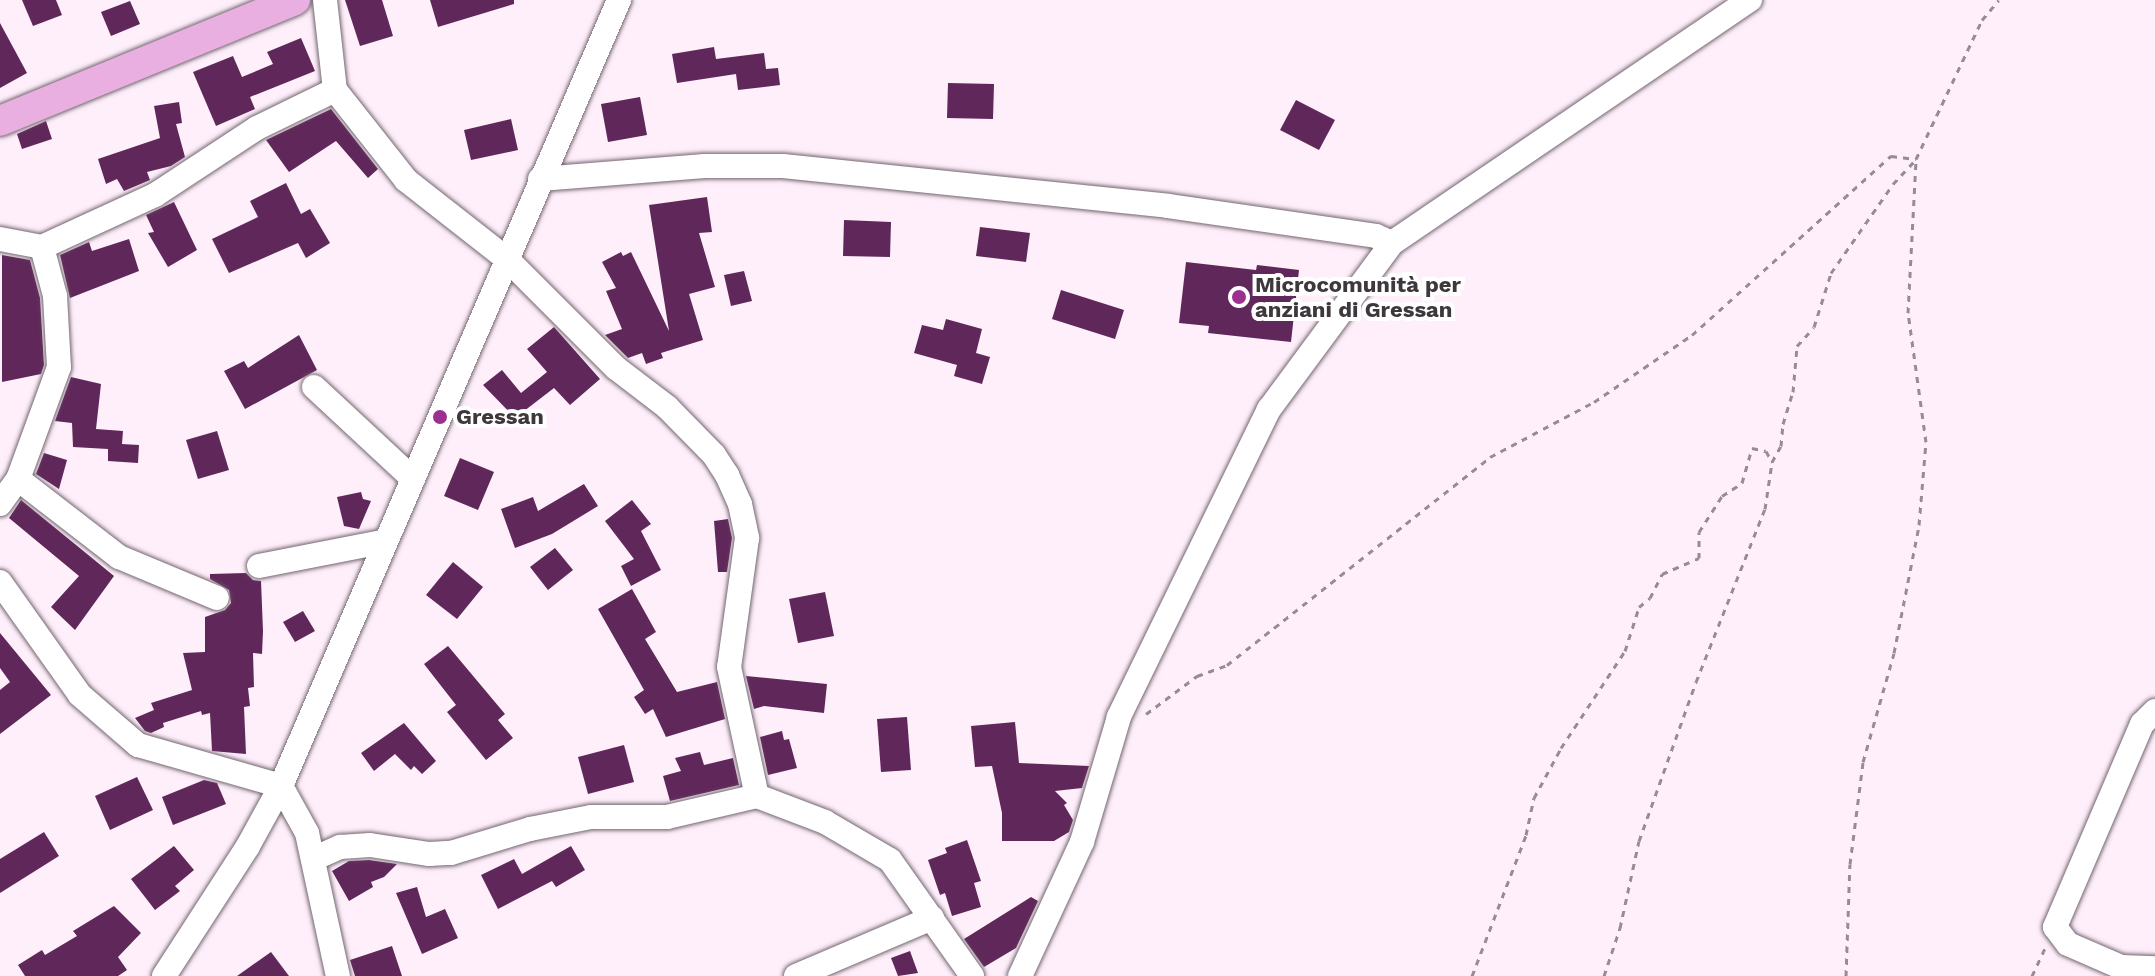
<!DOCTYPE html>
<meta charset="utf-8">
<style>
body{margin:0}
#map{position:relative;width:2155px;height:976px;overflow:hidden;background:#feeffb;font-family:"Work Sans",sans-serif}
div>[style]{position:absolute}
.building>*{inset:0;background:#60285a}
.path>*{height:3px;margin-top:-1.5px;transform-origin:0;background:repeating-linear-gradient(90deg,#968c94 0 6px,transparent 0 12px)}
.roads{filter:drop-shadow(0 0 2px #736670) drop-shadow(0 0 2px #736670)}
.minor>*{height:24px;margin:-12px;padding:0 12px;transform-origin:12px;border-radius:12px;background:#fff}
.major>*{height:30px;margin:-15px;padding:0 15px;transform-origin:15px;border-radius:15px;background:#e8afe0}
.dots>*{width:22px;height:22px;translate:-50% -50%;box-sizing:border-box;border:4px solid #fff;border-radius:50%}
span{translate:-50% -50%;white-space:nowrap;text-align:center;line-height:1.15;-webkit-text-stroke:8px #fff;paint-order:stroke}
.poi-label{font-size:22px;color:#3e383d;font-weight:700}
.left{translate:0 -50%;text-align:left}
</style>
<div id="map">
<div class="building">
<i style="clip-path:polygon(22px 0,56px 0,62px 15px,33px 26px)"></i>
<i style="clip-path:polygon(345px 0,382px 0,393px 36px,360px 46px)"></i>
<i style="clip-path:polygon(430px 0,514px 0,514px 4px,438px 27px)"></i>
<i style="clip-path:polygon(130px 1px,140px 24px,111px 36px,101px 12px)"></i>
<i style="clip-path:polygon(0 23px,27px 73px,0 88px)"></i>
<i style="clip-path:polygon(301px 38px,315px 71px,250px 97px,255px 109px,216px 126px,193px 72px,233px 56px,242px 77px,273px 64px,267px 52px)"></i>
<i style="clip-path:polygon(714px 47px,716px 59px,764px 53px,766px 69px,778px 68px,780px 85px,738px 90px,736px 74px,677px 83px,672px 54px)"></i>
<i style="clip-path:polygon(948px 83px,994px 84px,993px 119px,947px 118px)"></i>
<i style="clip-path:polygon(640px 97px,647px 135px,608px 142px,601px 104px)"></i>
<i style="clip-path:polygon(1296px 100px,1335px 120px,1319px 150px,1280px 130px)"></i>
<i style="clip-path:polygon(179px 102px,182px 123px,176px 124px,185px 157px,171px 166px,147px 172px,150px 180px,124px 191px,117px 179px,106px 184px,98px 159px,160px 138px,154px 106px)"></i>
<i style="clip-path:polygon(331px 109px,378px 169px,368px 178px,336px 141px,289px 172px,266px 140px)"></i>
<i style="clip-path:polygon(511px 119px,518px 150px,471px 160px,464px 130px)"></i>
<i style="clip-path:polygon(46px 121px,52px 139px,22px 149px,17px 134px)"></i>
<i style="clip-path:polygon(286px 183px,301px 214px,310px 209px,330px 243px,306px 258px,298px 243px,229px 273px,212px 239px,258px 217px,250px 201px)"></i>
<i style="clip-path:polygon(707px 197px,712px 232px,699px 233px,715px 287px,689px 294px,703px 340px,661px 353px,663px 358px,646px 364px,642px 353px,628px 358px,605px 335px,622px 329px,606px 291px,616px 288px,602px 262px,621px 252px,623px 256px,631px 252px,669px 331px,649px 205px)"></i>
<i style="clip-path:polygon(174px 202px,197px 250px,168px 267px,148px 233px,154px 232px,146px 215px)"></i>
<i style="clip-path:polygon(844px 220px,891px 222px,890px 257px,843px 256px)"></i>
<i style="clip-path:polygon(980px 227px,1030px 233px,1026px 262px,976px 256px)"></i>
<i style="clip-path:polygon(129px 239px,139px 271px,70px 298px,60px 255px,89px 242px,92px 251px)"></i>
<i style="clip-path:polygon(2px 255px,30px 260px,40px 298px,44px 365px,41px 374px,2px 382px)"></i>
<i style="clip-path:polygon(1186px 262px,1256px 270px,1257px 265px,1299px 270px,1291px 342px,1208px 333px,1209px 326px,1179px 323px)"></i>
<i style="clip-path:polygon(744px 271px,752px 301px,731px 306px,724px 275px)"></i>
<i style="clip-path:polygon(1061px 290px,1124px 310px,1115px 339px,1052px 319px)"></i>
<i style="clip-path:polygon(946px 319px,982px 329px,976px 353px,990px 357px,982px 384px,954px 376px,957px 365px,914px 353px,922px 325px,943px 330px)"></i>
<i style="clip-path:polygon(554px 327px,600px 379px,570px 405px,554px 388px,515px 418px,483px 385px,502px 370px,521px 393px,547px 372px,527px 349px)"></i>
<i style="clip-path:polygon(299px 335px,317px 370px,245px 409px,224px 371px,244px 361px,248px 368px)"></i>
<i style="clip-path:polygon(71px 377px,101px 384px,96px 429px,123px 431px,122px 444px,139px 445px,138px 463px,108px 461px,108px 449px,73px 447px,72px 423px,55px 421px)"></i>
<i style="clip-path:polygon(217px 431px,229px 470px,198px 479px,186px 440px)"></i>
<i style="clip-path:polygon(44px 453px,67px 460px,59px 489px,36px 474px)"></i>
<i style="clip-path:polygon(460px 458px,494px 472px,478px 510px,444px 496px)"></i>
<i style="clip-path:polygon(584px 484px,598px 506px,552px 534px,515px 548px,501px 509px,533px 497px,538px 511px)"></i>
<i style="clip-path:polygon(361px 492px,363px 499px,371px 501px,359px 529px,344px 526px,337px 497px)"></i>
<i style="clip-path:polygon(21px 500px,114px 576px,75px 630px,51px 607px,79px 576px,9px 518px)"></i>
<i style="clip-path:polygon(632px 500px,651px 524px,641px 531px,661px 570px,631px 586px,621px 566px,634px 559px,605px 521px)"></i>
<i style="clip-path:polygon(728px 519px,732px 538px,727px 572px,718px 572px,714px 521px)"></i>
<i style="clip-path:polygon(555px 548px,573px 570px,548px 590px,530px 567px)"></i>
<i style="clip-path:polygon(453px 562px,483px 587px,457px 619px,426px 595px)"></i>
<i style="clip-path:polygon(246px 573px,253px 580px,261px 581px,263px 631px,262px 654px,253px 653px,254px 687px,248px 688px,250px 706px,244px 707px,246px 754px,212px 751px,210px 713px,202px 715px,201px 711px,163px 723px,164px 727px,151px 733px,145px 731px,135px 718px,154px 710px,151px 703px,192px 690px,183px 653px,205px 652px,205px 617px,225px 610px,231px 603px,229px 590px,210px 579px,210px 574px)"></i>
<i style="clip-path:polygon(632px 589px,656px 632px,645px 639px,677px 692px,717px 682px,725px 719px,666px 737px,653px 709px,645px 714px,634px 697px,644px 690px,598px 609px)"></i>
<i style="clip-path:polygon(825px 592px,834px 636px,798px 643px,789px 599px)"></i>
<i style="clip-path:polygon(303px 611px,315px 631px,295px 642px,283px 622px)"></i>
<i style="clip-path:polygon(0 633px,51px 695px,0 734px,0 690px,10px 682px,0 668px)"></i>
<i style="clip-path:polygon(448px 646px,505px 714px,498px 720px,513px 738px,486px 760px,447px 712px,456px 705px,424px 664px)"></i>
<i style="clip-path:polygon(746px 676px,827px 684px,824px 713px,764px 706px,754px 709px)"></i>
<i style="clip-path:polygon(907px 717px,911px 770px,881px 772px,877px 719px)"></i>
<i style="clip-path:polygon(1015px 722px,1019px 763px,1089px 766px,1082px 788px,1055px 791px,1067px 803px,1064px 805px,1073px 820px,1069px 832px,1054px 841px,1002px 841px,1002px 813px,992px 766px,975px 767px,971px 726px)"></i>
<i style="clip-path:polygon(404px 723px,436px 761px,422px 774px,414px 766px,411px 770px,395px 754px,374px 771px,361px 753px)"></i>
<i style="clip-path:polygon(782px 731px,784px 740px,789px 739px,797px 768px,768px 775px,760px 737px)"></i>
<i style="clip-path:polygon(624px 745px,634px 782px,588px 794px,578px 757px)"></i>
<i style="clip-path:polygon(700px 752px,704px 765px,733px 758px,739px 785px,670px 801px,663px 776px,681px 771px,675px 758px)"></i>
<i style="clip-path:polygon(137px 777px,153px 810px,110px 830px,95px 796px)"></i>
<i style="clip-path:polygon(204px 780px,217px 783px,226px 804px,173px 825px,162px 797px)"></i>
<i style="clip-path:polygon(44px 832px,59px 856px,0 893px,0 859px)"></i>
<i style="clip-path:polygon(967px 840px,981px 881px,974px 883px,981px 907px,952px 916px,945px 893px,940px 895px,928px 860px,947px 853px,945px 848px)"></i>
<i style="clip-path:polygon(174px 846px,194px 870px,175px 886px,180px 891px,155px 910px,131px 879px)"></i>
<i style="clip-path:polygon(571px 846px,585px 870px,556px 887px,552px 881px,498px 909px,481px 875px,514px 859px,522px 874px)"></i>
<i style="clip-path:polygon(369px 860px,397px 864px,384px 877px,371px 882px,373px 887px,349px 901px,332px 871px,349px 861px)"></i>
<i style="clip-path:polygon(417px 887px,426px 917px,445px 909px,458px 938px,422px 954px,396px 893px)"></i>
<i style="clip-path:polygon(1031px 897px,1038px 901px,1016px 948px,984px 967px,964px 939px)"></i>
<i style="clip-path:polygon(114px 906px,141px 933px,118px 957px,127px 970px,118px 976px,25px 976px,18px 965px,42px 950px,45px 955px,77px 936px,73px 931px)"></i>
<i style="clip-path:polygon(392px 946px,402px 976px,355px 976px,350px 960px)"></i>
<i style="clip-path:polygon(910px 951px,918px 973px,898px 976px,891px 958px)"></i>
<i style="clip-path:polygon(271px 952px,289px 976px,237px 976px)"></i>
</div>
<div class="path">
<i style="left:1146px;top:714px;width:64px;rotate:-36.7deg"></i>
<i style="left:1197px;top:676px;width:32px;rotate:-20deg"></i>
<i style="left:1227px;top:665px;width:335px;rotate:-38.3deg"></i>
<i style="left:1490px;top:457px;width:118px;rotate:-27.9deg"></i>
<i style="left:1594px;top:402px;width:119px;rotate:-34.4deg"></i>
<i style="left:1692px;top:335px;width:268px;rotate:-42deg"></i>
<i style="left:1891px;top:156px;width:25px;rotate:7deg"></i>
<i style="left:1472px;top:976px;width:151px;rotate:-69deg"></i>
<i style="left:1526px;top:835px;width:38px;rotate:-78deg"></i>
<i style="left:1534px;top:798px;width:57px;rotate:-61.6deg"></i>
<i style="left:1561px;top:748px;width:116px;rotate:-56.6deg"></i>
<i style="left:1625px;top:651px;width:46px;rotate:-72.3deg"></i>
<i style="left:1639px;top:607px;width:14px;rotate:-39deg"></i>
<i style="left:1650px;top:598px;width:27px;rotate:-63deg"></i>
<i style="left:1662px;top:574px;width:40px;rotate:-23.4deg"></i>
<i style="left:1699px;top:558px;width:26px;rotate:-90deg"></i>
<i style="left:1699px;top:532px;width:43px;rotate:-57.4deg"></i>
<i style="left:1722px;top:496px;width:24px;rotate:-33deg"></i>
<i style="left:1742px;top:483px;width:36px;rotate:-74deg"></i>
<i style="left:1752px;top:448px;width:14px;rotate:12deg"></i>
<i style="left:1766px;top:451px;width:13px;rotate:61deg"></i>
<i style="left:1604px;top:976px;width:51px;rotate:-71.6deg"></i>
<i style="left:1620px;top:928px;width:89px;rotate:-77.7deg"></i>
<i style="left:1639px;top:841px;width:169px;rotate:-70.3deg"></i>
<i style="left:1696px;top:682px;width:186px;rotate:-68.3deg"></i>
<i style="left:1765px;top:509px;width:48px;rotate:-81.5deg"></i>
<i style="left:1772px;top:462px;width:18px;rotate:-61deg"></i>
<i style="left:1781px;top:446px;width:22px;rotate:-85deg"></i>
<i style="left:1783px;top:424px;width:34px;rotate:-73deg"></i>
<i style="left:1793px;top:392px;width:46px;rotate:-85deg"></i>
<i style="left:1797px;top:346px;width:25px;rotate:-48deg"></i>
<i style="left:1814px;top:327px;width:57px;rotate:-72.5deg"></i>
<i style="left:1831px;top:273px;width:108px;rotate:-55.1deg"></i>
<i style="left:1893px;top:184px;width:34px;rotate:-47deg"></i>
<i style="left:1916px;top:159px;width:154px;rotate:-64.6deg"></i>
<i style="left:1982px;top:20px;width:26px;rotate:-50deg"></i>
<i style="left:1846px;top:976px;width:112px;rotate:-88deg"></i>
<i style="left:1850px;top:864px;width:103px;rotate:-82.7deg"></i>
<i style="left:1863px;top:762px;width:113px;rotate:-74.1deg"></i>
<i style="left:1894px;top:653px;width:130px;rotate:-78.9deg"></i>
<i style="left:1919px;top:525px;width:83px;rotate:-85.2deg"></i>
<i style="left:1926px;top:442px;width:130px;rotate:-97.9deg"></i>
<i style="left:1908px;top:313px;width:154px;rotate:-87deg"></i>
<i style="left:2032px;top:976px;width:31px;rotate:-65deg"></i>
</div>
<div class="roads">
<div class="minor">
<i style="left:325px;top:0;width:91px;rotate:83.7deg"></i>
<i style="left:335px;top:90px;width:115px;rotate:51.7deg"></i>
<i style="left:406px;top:180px;width:130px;rotate:38.1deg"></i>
<i style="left:508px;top:260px;width:153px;rotate:45deg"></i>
<i style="left:616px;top:368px;width:64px;rotate:37.4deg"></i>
<i style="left:667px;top:407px;width:67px;rotate:45.6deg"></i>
<i style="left:714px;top:455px;width:24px;rotate:57deg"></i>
<i style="left:727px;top:475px;width:32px;rotate:66deg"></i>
<i style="left:740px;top:504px;width:35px;rotate:78deg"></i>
<i style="left:747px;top:538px;width:130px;rotate:97.9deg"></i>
<i style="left:729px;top:667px;width:132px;rotate:77.8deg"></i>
<i style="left:540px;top:179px;width:165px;rotate:-4.5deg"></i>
<i style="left:704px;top:166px;width:79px"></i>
<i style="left:783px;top:166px;width:387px;rotate:5.9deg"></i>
<i style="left:1168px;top:206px;width:210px;rotate:8.2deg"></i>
<i style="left:1376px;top:236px;width:17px;rotate:24deg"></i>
<i style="left:1392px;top:243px;width:207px;rotate:126.5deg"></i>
<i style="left:1269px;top:409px;width:343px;rotate:116deg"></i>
<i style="left:1119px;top:717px;width:130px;rotate:106.5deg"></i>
<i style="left:1082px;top:842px;width:148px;rotate:114.8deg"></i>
<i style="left:0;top:239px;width:43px;rotate:10.8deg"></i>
<i style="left:42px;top:247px;width:51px;rotate:75.1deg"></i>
<i style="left:55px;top:296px;width:71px;rotate:86.8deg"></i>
<i style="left:59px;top:367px;width:119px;rotate:110.1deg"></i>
<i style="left:18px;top:479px;width:31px;rotate:126deg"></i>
<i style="left:1392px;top:243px;width:433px;rotate:-34.2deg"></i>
<i style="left:42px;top:247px;width:124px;rotate:-24.7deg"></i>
<i style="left:155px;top:195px;width:122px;rotate:-33.3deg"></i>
<i style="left:257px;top:128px;width:87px;rotate:-26deg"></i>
<i style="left:314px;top:387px;width:135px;rotate:42.9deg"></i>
<i style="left:18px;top:479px;width:128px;rotate:37.7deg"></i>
<i style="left:119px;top:557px;width:106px;rotate:22.7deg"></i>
<i style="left:259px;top:566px;width:129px;rotate:-11.1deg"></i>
<i style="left:0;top:582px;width:138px;rotate:54.7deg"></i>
<i style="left:80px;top:695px;width:77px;rotate:40.8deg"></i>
<i style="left:138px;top:745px;width:149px;rotate:16deg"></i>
<i style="left:281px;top:786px;width:54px;rotate:61deg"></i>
<i style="left:307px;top:833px;width:146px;rotate:77.8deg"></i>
<i style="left:2155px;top:711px;width:18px;rotate:135deg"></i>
<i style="left:2142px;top:724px;width:221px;rotate:113.2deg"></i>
<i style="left:2055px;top:927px;width:21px;rotate:53deg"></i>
<i style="left:2068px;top:944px;width:58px;rotate:23.5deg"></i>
<i style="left:2121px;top:967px;width:34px;rotate:2deg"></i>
<i style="left:313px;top:859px;width:30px;rotate:-24deg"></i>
<i style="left:340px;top:847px;width:30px;rotate:-4deg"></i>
<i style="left:370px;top:845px;width:60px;rotate:8.7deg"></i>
<i style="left:429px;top:854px;width:22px;rotate:-3deg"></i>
<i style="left:451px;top:853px;width:83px;rotate:-16.9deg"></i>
<i style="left:530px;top:829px;width:62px;rotate:-11.1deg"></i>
<i style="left:591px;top:817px;width:76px"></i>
<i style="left:667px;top:817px;width:92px;rotate:-13.1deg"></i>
<i style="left:757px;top:796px;width:73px;rotate:20.9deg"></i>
<i style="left:825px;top:822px;width:75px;rotate:30.3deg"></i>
<i style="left:890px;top:860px;width:142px;rotate:54.7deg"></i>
<i style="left:164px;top:976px;width:155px;rotate:-57.1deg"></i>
<i style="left:248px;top:846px;width:68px;rotate:-61.2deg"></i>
<i style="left:281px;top:786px;width:856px;rotate:-66.73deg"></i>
<i style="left:796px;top:976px;width:148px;rotate:-23.1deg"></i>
</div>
<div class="major">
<i style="left:0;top:121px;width:319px;rotate:-22.3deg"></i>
</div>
</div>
<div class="dots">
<i style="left:1239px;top:297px;background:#9c3091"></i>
<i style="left:440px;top:417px;background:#9c3091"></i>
</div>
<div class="poi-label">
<span class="left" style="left:1255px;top:297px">Microcomunità per<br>anziani di Gressan</span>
<span class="left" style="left:456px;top:417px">Gressan</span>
</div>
</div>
